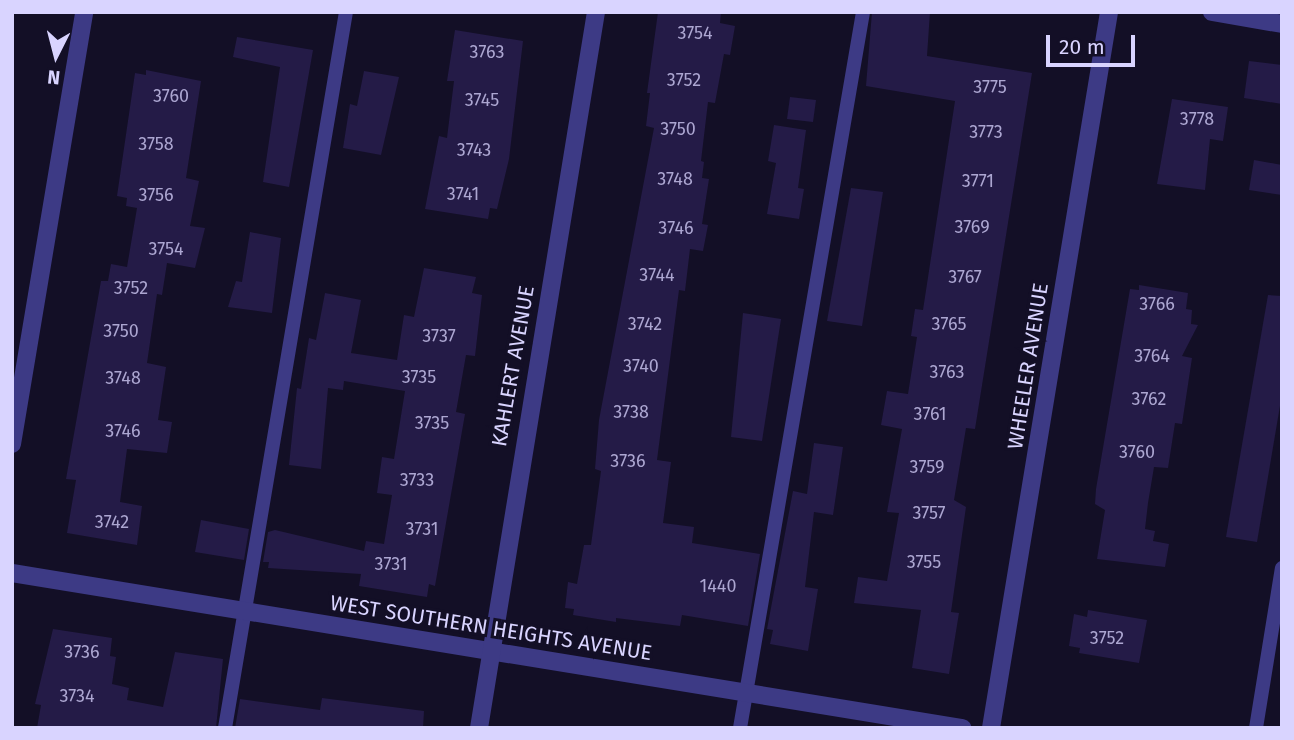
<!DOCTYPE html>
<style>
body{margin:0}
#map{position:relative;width:1294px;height:740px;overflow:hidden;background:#130f26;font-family:"Fira Sans",sans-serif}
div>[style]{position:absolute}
.building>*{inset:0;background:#241b47}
.lane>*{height:14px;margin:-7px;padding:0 7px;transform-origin:7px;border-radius:7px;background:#3d3a85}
.street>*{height:18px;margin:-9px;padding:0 9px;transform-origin:9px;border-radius:9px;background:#3d3a85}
span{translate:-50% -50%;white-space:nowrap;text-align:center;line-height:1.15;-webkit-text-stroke:6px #130f26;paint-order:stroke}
.number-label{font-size:18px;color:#aca6d1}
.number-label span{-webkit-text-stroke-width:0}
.street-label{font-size:21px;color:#d9d4ff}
.frame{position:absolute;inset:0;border:14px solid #d9d4ff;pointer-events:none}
.north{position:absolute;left:21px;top:21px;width:70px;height:70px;-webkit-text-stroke:5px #130f26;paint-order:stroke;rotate:186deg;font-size:19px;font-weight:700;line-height:28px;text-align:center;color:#d9d4ff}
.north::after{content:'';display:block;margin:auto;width:24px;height:32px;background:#d9d4ff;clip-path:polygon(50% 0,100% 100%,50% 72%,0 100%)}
.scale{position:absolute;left:1046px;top:35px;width:89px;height:32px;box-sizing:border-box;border:4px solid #d9d4ff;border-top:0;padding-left:9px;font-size:21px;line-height:24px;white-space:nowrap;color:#d9d4ff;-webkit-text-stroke:5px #130f26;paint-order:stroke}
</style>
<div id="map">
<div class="building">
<i style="clip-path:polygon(658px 12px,721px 12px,720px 23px,735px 26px,730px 55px,724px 54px,715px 103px,708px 102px,701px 161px,704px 162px,702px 178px,709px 179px,702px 224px,708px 225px,703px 251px,690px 249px,685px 291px,679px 290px,657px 460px,671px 462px,663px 523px,694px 527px,692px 543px,760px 554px,748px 626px,682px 615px,680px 626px,616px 618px,616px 622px,573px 615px,574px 609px,565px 608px,568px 582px,577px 584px,584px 545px,591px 545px,601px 471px,595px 469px,599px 420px,654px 128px,646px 126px,650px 93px,647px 93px)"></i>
<i style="clip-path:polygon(872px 12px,930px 12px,927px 56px,1032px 73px,975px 429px,966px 428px,954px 500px,966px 507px,951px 612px,959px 613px,949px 674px,912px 668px,921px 610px,854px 603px,858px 577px,887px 581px,899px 513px,887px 512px,902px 429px,881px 425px,887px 391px,908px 394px,917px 337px,911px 336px,915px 309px,923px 310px,955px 101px,866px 86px)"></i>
<i style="clip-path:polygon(455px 30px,523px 41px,509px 159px,497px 209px,490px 208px,488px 219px,425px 209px,439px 136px,447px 138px,454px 81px,447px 81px)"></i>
<i style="clip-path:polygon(237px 37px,313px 50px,289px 187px,263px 182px,280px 67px,233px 57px)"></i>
<i style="clip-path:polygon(1249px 61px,1282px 65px,1282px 104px,1244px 98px)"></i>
<i style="clip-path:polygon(146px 70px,201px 81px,186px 178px,199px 181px,190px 226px,205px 228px,195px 268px,167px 263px,162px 295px,157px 294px,147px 363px,166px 367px,158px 420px,172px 422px,167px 453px,127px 449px,120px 502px,142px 506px,137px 545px,67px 533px,76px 480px,66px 479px,101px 281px,108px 281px,111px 264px,127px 267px,137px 208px,126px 206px,127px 198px,117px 196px,135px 73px,146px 75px)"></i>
<i style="clip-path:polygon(364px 71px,399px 77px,381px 155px,343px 148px,350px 104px,357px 106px)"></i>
<i style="clip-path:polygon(790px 97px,816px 100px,813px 122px,787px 119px)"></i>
<i style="clip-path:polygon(1172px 99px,1228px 107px,1223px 141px,1210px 139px,1205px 190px,1157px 184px)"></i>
<i style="clip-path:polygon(774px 125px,806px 130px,798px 188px,804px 189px,799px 219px,767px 214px,776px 163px,768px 161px)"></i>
<i style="clip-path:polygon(1254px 160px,1282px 165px,1282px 195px,1249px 190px)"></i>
<i style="clip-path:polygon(851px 188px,883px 192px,862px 326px,827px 321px)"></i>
<i style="clip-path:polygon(250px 232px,281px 238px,272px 313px,228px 307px,236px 281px,242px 282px)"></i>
<i style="clip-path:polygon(424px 268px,476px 277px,472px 293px,482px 295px,475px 356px,466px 355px,456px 412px,465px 414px,435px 586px,429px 584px,427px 597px,359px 586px,361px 574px,268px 568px,269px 562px,263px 562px,268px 532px,275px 530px,364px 551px,366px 541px,384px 544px,392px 495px,377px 493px,382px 457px,394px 459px,405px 391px,344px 381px,343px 390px,328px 388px,321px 469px,289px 465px,297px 388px,301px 389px,309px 338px,316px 340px,325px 293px,361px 300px,351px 353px,397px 360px,404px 315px,414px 317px)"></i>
<i style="clip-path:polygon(1139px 285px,1188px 293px,1186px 309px,1192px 310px,1191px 324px,1198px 325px,1182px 356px,1192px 358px,1182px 424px,1175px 423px,1168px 468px,1154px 467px,1148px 503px,1145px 529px,1155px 531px,1153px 541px,1169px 544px,1165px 567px,1097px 559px,1105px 510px,1095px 504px,1096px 489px,1130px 289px,1139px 290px)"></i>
<i style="clip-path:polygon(1268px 295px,1282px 296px,1282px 394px,1257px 542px,1226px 537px)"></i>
<i style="clip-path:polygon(743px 313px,781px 319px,762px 441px,731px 437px)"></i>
<i style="clip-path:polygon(814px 443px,843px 447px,833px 515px,814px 512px,805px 587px,818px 589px,808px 651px,770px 644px,773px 630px,767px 629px,793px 491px,807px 494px)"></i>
<i style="clip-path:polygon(201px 520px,249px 529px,244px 560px,195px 552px)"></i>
<i style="clip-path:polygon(1088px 610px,1147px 620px,1139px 663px,1079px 653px,1080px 648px,1069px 646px,1074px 614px,1087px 617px)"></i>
<i style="clip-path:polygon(53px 629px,112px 638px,110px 656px,116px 657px,112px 684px,129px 688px,127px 700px,163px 707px,175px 652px,223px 659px,216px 728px,37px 728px,41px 705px,35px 704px)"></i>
<i style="clip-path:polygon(322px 698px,424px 711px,423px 728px,235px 728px,240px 699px,320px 710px)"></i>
</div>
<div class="lane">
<i style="left:225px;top:728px;width:726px;rotate:-80.41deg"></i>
<i style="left:740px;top:728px;width:726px;rotate:-80.25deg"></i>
<i style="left:1256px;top:728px;width:162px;rotate:-80.8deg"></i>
</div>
<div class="street">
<i style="left:1212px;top:12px;width:71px;rotate:9.7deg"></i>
<i style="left:12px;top:444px;width:438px;rotate:-80.5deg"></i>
<i style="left:12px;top:573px;width:963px;rotate:9.27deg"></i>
<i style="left:479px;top:728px;width:725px;rotate:-80.72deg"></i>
<i style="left:991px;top:728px;width:726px;rotate:-80.64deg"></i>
</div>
<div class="number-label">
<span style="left:695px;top:33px">3754</span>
<span style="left:487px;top:52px">3763</span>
<span style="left:684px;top:80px">3752</span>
<span style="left:990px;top:87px">3775</span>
<span style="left:171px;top:96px">3760</span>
<span style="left:482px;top:100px">3745</span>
<span style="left:1197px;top:119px">3778</span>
<span style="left:678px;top:129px">3750</span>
<span style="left:986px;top:132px">3773</span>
<span style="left:156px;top:144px">3758</span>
<span style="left:474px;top:150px">3743</span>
<span style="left:675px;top:179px">3748</span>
<span style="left:978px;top:181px">3771</span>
<span style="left:463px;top:194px">3741</span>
<span style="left:156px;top:195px">3756</span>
<span style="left:972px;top:227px">3769</span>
<span style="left:676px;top:228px">3746</span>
<span style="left:166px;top:249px">3754</span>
<span style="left:657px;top:275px">3744</span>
<span style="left:965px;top:277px">3767</span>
<span style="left:131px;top:288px">3752</span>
<span style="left:1157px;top:304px">3766</span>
<span style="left:645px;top:324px">3742</span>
<span style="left:949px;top:324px">3765</span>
<span style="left:121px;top:331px">3750</span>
<span style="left:439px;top:336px">3737</span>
<span style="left:1152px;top:356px">3764</span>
<span style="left:641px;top:366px">3740</span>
<span style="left:947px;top:372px">3763</span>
<span style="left:419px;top:377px">3735</span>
<span style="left:123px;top:378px">3748</span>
<span style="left:1149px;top:399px">3762</span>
<span style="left:631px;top:412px">3738</span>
<span style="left:930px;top:414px">3761</span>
<span style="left:432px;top:423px">3735</span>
<span style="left:123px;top:431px">3746</span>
<span style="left:1137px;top:452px">3760</span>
<span style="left:628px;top:461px">3736</span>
<span style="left:927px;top:467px">3759</span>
<span style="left:417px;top:480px">3733</span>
<span style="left:929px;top:513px">3757</span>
<span style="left:112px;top:522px">3742</span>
<span style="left:422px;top:529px">3731</span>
<span style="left:924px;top:562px">3755</span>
<span style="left:391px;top:564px">3731</span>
<span style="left:718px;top:586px">1440</span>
<span style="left:1107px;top:638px">3752</span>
<span style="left:82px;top:652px">3736</span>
<span style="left:77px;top:696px">3734</span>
</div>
<div class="street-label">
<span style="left:513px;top:366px;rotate:-80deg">KAHLERT AVENUE</span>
<span style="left:1028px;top:366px;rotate:-81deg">WHEELER AVENUE</span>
<span style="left:491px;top:628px;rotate:9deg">WEST SOUTHERN HEIGHTS AVENUE</span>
</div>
<div class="frame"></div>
<div class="north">N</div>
<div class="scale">20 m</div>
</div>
